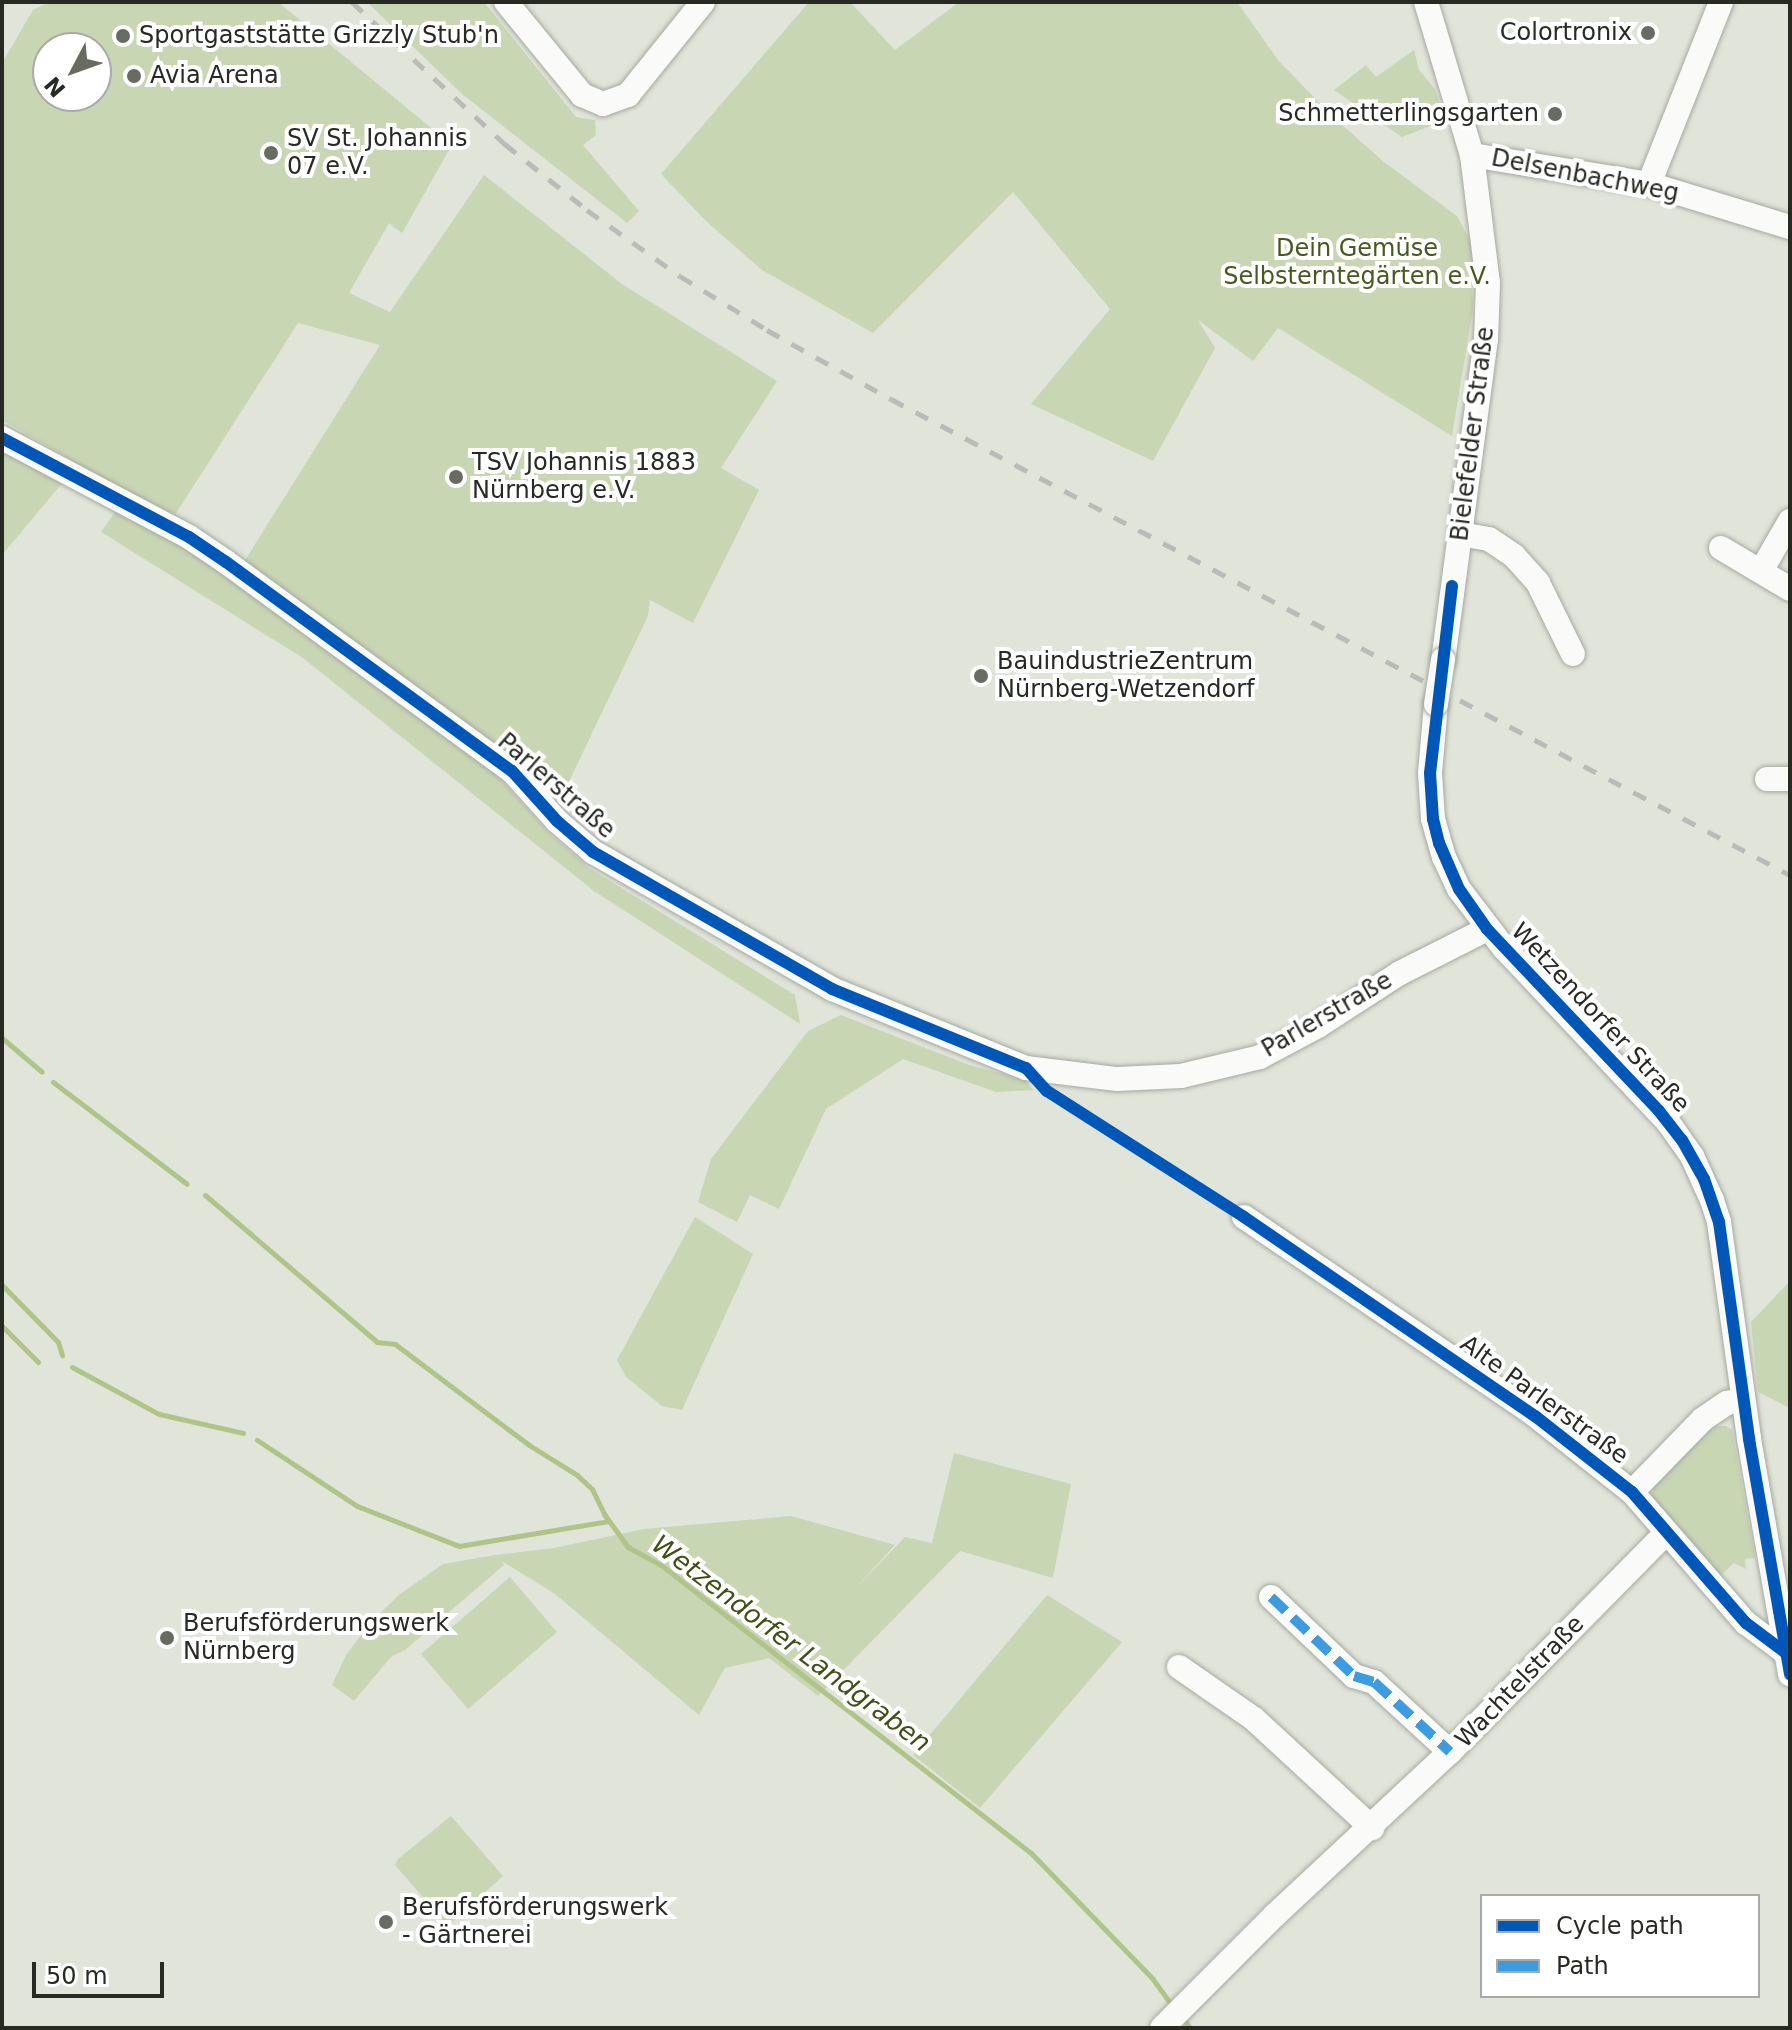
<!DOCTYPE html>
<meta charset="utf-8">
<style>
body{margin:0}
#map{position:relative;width:1792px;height:2030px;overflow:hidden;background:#e0e4d9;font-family:"DejaVu Sans",sans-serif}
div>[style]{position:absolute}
.green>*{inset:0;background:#c9d6b4}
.stream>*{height:5px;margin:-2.5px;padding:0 2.5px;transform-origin:2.5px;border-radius:2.5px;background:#b0c489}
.roads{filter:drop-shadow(0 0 2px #a6a9a0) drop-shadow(0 0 2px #a6a9a0)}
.minor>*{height:24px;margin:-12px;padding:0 12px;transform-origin:12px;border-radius:12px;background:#fafbf9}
.rail>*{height:5px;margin-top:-2.5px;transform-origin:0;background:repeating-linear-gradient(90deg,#babbb8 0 14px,transparent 0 28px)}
.bridges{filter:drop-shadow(0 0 2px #a6a9a0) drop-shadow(0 0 2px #a6a9a0)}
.minor-bridge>*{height:24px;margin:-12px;padding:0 12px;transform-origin:12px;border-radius:12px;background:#fafbf9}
.quiet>*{height:10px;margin-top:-5px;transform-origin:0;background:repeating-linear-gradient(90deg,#3d9ce0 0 20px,transparent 0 30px)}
.cycleway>*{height:12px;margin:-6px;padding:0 6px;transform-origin:6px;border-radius:6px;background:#0057b8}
.dots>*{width:22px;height:22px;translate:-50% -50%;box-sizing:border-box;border:4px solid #fff;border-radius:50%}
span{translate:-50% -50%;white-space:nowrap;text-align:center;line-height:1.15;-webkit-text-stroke:8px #fff;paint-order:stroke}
.poi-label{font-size:24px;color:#272a22}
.right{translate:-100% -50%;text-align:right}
.left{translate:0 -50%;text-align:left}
.street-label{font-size:24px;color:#272a22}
.park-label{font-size:24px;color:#475920}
.water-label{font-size:26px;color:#3e5016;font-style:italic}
.frame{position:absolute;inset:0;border:4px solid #272a22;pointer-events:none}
.legend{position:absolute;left:1480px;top:1894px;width:280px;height:104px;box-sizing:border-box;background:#fff;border:2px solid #a9aaa7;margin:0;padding:10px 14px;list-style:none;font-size:24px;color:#272a22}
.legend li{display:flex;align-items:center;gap:16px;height:40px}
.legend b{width:40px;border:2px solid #a9aaa7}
.north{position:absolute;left:32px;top:32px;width:80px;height:80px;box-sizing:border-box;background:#fff;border:2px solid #a9aaa7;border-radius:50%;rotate:229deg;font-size:22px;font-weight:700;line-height:32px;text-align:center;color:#272a22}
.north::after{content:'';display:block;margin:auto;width:28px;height:36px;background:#686b62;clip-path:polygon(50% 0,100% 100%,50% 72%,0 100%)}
.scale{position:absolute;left:32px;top:1962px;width:132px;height:36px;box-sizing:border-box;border:4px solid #272a22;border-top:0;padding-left:10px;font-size:24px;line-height:28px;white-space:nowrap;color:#272a22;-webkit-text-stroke:6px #fff;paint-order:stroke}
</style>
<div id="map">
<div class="green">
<i style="clip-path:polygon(evenodd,50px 2px,278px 2px,452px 145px,402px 233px,389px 223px,349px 293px,390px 312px,484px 175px,622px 284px,777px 381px,721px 468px,759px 490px,693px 623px,650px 600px,648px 616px,564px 792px,242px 565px,380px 345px,298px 323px,173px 518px,2px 420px,2px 63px,33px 10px,50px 2px,48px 48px,96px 48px,96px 96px,48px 96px,48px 48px)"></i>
<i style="clip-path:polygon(367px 2px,484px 2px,576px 117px,595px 120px,596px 135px,583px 145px,639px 211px,627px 223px,462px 94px)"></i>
<i style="clip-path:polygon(809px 2px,850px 2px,895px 50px,959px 2px,1237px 2px,1278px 60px,1331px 115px,1384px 162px,1457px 216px,1471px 242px,1473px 309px,1452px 436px,1278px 328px,1253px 361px,1198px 320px,1215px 348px,1153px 461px,1031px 404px,1110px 309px,1013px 192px,873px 333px,762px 270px,707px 222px,661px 174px)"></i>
<i style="clip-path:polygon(1414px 50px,1419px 70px,1435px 89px,1446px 120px,1402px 137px,1334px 90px,1366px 65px,1376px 77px)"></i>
<i style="clip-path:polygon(2px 445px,64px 481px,2px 555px)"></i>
<i style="clip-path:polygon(117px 509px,184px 547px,485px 762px,549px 833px,589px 868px,795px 995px,800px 1024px,594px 891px,303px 658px,101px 532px)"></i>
<i style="clip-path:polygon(841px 1015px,969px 1065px,1023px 1079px,1034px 1090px,996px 1092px,903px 1059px,826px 1109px,779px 1209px,750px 1195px,737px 1222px,698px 1202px,711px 1159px,808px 1031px)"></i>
<i style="clip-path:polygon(695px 1217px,753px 1254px,682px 1410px,662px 1406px,626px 1377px,617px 1360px)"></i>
<i style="clip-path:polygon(1790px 1281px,1790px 1408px,1758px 1392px,1751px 1322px)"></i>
<i style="clip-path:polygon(1715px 1426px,1726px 1426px,1732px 1430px,1755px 1558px,1745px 1559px,1746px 1569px,1734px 1563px,1718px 1578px,1652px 1496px,1654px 1484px)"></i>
<i style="clip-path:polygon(954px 1453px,1071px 1484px,1053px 1578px,960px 1551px,818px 1696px,769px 1658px,725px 1668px,699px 1715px,555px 1594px,502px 1561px,504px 1565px,405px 1650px,391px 1657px,354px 1701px,332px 1685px,346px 1655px,370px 1623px,400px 1594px,443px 1564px,495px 1555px,554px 1548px,644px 1529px,791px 1516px,895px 1545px,854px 1590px,905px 1537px,932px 1543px)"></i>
<i style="clip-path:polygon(510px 1577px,557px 1632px,468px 1709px,421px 1654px)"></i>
<i style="clip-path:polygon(1047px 1595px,1122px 1642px,980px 1808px,913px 1755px)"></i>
<i style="clip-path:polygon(451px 1816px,503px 1876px,448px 1926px,395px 1865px,398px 1859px)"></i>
</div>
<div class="stream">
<i style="left:2px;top:1038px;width:52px;rotate:40.4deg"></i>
<i style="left:53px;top:1082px;width:168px;rotate:37.3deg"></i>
<i style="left:205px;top:1195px;width:226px;rotate:40.5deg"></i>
<i style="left:377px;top:1342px;width:18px;rotate:6deg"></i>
<i style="left:395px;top:1344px;width:168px;rotate:37deg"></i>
<i style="left:529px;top:1445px;width:57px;rotate:32deg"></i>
<i style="left:577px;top:1475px;width:21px;rotate:43deg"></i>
<i style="left:592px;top:1489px;width:28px;rotate:64deg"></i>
<i style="left:604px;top:1514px;width:41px;rotate:54deg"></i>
<i style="left:628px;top:1547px;width:38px;rotate:29deg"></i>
<i style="left:661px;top:1565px;width:469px;rotate:37.9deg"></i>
<i style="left:1031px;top:1853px;width:174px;rotate:45.9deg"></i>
<i style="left:1152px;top:1978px;width:36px;rotate:54deg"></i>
<i style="left:2px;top:1285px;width:80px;rotate:45.5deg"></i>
<i style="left:58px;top:1342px;width:14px;rotate:73deg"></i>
<i style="left:2px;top:1326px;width:51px;rotate:45deg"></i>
<i style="left:72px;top:1367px;width:99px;rotate:28.4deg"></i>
<i style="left:159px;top:1414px;width:86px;rotate:12.7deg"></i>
<i style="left:257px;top:1440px;width:120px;rotate:33.4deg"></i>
<i style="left:357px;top:1506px;width:110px;rotate:21.4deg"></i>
<i style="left:459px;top:1546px;width:152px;rotate:-9.5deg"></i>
<i style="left:1182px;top:2017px;width:14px;rotate:54deg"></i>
</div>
<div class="roads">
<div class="minor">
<i style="left:506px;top:2px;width:120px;rotate:50.7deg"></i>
<i style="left:582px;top:95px;width:23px;rotate:23deg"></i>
<i style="left:603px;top:104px;width:27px;rotate:-20deg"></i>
<i style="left:628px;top:95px;width:119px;rotate:-51.1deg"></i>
<i style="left:1426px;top:2px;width:160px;rotate:73.3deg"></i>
<i style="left:1472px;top:155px;width:129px;rotate:82.9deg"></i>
<i style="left:1488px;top:283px;width:56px;rotate:92deg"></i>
<i style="left:1486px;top:339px;width:324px;rotate:97.6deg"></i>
<i style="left:1472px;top:155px;width:179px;rotate:9.3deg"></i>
<i style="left:1649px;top:184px;width:147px;rotate:17deg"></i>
<i style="left:1649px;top:184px;width:196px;rotate:-68.4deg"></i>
<i style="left:2px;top:438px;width:212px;rotate:27.9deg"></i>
<i style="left:189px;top:537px;width:45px;rotate:34deg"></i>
<i style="left:226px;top:562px;width:354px;rotate:36.2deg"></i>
<i style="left:512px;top:771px;width:67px;rotate:48deg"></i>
<i style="left:557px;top:821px;width:48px;rotate:40.7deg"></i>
<i style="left:593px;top:852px;width:275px;rotate:29.8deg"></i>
<i style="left:832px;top:989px;width:209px;rotate:22.2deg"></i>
<i style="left:1026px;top:1068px;width:92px;rotate:6.9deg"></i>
<i style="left:1117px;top:1079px;width:64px;rotate:-2.7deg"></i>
<i style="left:1181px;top:1076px;width:81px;rotate:-13.5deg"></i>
<i style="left:1260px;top:1057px;width:66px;rotate:-28.1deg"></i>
<i style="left:1318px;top:1026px;width:98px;rotate:-32.9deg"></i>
<i style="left:1400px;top:973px;width:97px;rotate:-26.8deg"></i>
<i style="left:1460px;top:534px;width:29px;rotate:10deg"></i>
<i style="left:1489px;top:539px;width:30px;rotate:34deg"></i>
<i style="left:1514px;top:556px;width:36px;rotate:48deg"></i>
<i style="left:1538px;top:583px;width:79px;rotate:63.8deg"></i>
<i style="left:1721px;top:548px;width:80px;rotate:30.7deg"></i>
<i style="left:1761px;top:571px;width:58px;rotate:-59.9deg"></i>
<i style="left:1436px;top:704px;width:69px;rotate:95deg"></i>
<i style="left:1430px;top:773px;width:46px;rotate:86.3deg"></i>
<i style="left:1433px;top:819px;width:40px;rotate:74deg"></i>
<i style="left:1444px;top:857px;width:35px;rotate:65deg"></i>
<i style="left:1459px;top:889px;width:74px;rotate:52.7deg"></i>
<i style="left:1504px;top:948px;width:239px;rotate:46.7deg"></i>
<i style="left:1668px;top:1122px;width:42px;rotate:54.8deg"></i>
<i style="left:1692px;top:1156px;width:48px;rotate:65.6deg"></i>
<i style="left:1712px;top:1200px;width:23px;rotate:72deg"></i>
<i style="left:1719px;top:1222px;width:219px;rotate:82.1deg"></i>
<i style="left:1749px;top:1439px;width:239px;rotate:80.1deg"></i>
<i style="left:1767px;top:779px;width:23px"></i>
<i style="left:1244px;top:1217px;width:347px;rotate:34.2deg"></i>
<i style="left:1531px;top:1412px;width:129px;rotate:38.4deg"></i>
<i style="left:1632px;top:1492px;width:174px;rotate:49deg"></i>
<i style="left:1746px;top:1623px;width:50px;rotate:36.9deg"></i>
<i style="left:1632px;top:1492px;width:102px;rotate:-45.8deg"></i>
<i style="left:1703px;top:1419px;width:29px;rotate:-34deg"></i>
<i style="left:1727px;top:1403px;width:15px;rotate:-11deg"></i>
<i style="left:1271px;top:1597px;width:115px;rotate:43.6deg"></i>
<i style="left:1354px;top:1676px;width:21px;rotate:17deg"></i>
<i style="left:1374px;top:1682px;width:103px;rotate:42.6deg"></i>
<i style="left:1179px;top:1667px;width:91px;rotate:34.7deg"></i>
<i style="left:1254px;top:1719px;width:161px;rotate:42.7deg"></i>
<i style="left:1162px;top:2028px;width:160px;rotate:-45deg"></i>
<i style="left:1275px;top:1915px;width:239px;rotate:-43deg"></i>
<i style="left:1450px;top:1752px;width:306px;rotate:-45.4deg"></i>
</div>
</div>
<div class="rail">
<i style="left:352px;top:2px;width:209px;rotate:42.9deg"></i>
<i style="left:505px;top:144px;width:105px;rotate:38.8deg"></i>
<i style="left:587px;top:210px;width:114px;rotate:35.4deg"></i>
<i style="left:680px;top:276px;width:102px;rotate:31.8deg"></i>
<i style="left:767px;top:330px;width:142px;rotate:29.1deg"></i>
<i style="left:891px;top:399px;width:1017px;rotate:27.9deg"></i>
</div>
<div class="bridges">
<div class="minor-bridge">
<i style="left:1436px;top:704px;width:45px;rotate:-81deg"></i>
</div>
</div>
<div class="quiet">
<i style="left:1271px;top:1597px;width:115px;rotate:43.6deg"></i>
<i style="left:1354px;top:1676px;width:21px;rotate:17deg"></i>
<i style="left:1374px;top:1682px;width:103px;rotate:42.6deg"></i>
</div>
<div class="cycleway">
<i style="left:2px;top:438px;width:212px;rotate:27.9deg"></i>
<i style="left:189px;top:537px;width:45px;rotate:34deg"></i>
<i style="left:226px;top:562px;width:354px;rotate:36.2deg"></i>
<i style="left:512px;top:771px;width:67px;rotate:48deg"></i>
<i style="left:557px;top:821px;width:48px;rotate:40.7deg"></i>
<i style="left:593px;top:852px;width:275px;rotate:29.8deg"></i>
<i style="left:832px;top:989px;width:209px;rotate:22.2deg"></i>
<i style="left:1026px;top:1068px;width:31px;rotate:48deg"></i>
<i style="left:1047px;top:1091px;width:234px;rotate:32.6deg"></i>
<i style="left:1244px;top:1217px;width:353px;rotate:34.4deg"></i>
<i style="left:1535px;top:1416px;width:123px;rotate:38.1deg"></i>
<i style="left:1632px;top:1492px;width:174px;rotate:49deg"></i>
<i style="left:1746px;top:1623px;width:50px;rotate:36.9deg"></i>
<i style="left:1452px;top:586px;width:188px;rotate:96.7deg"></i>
<i style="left:1430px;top:773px;width:46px;rotate:86.3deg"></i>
<i style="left:1433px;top:819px;width:25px;rotate:76deg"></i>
<i style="left:1439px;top:843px;width:50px;rotate:66.5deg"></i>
<i style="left:1459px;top:889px;width:49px;rotate:55deg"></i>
<i style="left:1487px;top:929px;width:250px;rotate:46.6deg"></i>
<i style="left:1659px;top:1111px;width:37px;rotate:52deg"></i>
<i style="left:1682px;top:1140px;width:45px;rotate:60.6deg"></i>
<i style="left:1704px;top:1179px;width:46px;rotate:70.8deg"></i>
<i style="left:1719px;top:1222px;width:219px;rotate:82.1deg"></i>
<i style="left:1749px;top:1439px;width:239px;rotate:80.1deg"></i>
</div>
<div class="dots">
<i style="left:1648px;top:33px;background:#686b62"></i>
<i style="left:123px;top:36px;background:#686b62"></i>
<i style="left:134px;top:76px;background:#686b62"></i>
<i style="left:1555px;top:114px;background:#686b62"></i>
<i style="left:271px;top:153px;background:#686b62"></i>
<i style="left:456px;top:477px;background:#686b62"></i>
<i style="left:981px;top:676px;background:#686b62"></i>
<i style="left:167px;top:1638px;background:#686b62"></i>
<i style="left:386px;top:1922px;background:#686b62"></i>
</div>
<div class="poi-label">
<span class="right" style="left:1632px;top:33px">Colortronix</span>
<span class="left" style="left:139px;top:36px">Sportgaststätte Grizzly Stub'n</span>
<span class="left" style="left:150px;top:76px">Avia Arena</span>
<span class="right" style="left:1539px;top:114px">Schmetterlingsgarten</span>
<span class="left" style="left:287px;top:153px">SV St. Johannis<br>07 e.V.</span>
<span class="left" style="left:472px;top:477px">TSV Johannis 1883<br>Nürnberg e.V.</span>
<span class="left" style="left:997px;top:676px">BauindustrieZentrum<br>Nürnberg-Wetzendorf</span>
<span class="left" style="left:183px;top:1638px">Berufsförderungswerk<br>Nürnberg</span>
<span class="left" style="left:402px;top:1922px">Berufsförderungswerk<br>- Gärtnerei</span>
</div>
<div class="street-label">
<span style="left:1585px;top:176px;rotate:11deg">Delsenbachweg</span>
<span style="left:1473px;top:434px;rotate:-83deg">Bielefelder Straße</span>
<span style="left:556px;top:786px;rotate:41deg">Parlerstraße</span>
<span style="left:1327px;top:1015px;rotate:-30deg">Parlerstraße</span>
<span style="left:1600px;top:1018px;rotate:47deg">Wetzendorfer Straße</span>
<span style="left:1544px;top:1400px;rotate:36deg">Alte Parlerstraße</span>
<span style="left:1520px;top:1682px;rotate:-46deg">Wachtelstraße</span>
</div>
<div class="park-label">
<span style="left:1357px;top:263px">Dein Gemüse<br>Selbsterntegärten e.V.</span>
</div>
<div class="water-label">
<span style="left:791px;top:1644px;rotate:37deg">Wetzendorfer Landgraben</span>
</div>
<div class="frame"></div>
<ul class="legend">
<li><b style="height:10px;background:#0057b8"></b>Cycle path</li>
<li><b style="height:10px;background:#3d9ce0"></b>Path</li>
</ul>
<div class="north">N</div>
<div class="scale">50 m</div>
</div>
